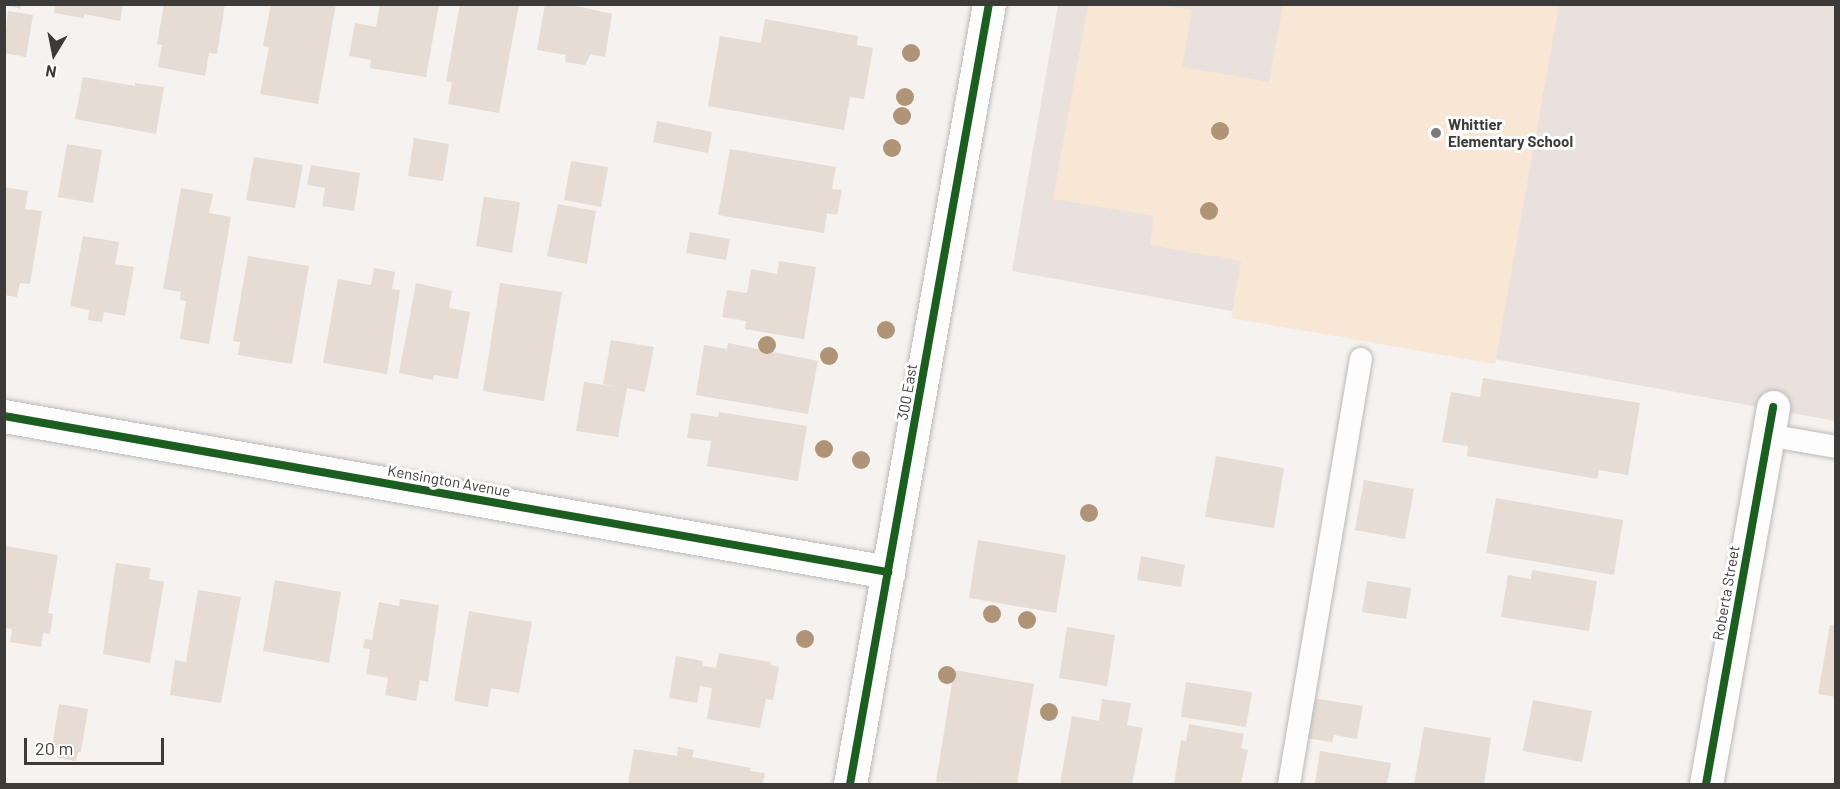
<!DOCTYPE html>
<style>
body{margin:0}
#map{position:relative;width:1840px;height:789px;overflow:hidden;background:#f5f2f0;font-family:Barlow,sans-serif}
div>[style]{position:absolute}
.built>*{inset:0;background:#e8e1dd}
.green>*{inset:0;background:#f9e7d6}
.building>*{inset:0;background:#e6dcd3}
.roads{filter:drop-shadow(0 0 2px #bbb9b8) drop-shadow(0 0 2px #bbb9b8)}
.lane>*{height:22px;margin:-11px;padding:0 11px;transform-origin:11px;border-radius:11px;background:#fefdfd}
.street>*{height:33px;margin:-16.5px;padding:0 16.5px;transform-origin:16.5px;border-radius:16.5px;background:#fefdfd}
.secondary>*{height:33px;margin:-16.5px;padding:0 16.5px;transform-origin:16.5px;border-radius:16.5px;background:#fefdfd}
.cycleway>*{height:8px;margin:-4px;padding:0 4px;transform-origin:4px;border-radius:4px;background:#1b5e20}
.trees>*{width:18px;height:18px;margin:-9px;border-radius:50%;background:#af9478}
.dots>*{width:16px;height:16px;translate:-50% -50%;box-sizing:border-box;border:3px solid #fff;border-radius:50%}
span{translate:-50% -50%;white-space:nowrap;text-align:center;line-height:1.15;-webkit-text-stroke:6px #fff;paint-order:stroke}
.poi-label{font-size:15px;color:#3c3b3a;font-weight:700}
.left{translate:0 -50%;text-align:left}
.street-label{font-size:15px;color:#3c3b3a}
.frame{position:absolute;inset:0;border:6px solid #3c3b3a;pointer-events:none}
.north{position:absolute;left:24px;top:24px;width:60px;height:60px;-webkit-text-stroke:4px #fff;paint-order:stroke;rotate:190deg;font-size:16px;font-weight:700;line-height:24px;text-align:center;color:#3c3b3a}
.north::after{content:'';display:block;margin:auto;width:21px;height:27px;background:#3c3b3a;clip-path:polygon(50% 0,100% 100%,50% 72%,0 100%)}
.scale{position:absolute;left:24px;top:738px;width:140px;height:27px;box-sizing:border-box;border:3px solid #3c3b3a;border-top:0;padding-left:8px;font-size:18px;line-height:21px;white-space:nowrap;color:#3c3b3a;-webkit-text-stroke:4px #fff;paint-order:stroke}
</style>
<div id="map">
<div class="built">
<i style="clip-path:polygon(1058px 5px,1835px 5px,1835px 421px,1012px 271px)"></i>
</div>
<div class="green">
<i style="clip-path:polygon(1088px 5px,1160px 5px,1192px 10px,1182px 67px,1269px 82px,1283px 5px,1559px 5px,1495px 364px,1231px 318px,1241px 261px,1150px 245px,1154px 216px,1053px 199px)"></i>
</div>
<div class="building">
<i style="clip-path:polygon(4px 4px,21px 4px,20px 9px)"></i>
<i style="clip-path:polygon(55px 4px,123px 4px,120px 21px,84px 14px,84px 18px,54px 13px)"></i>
<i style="clip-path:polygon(164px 4px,225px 4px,217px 54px,209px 53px,205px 76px,158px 67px,162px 45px,157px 44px)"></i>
<i style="clip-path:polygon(271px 4px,336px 4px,318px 104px,260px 94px,269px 47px,263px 46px)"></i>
<i style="clip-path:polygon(380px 4px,439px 4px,426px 77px,370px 68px,371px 60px,349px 56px,355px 23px,376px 27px)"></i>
<i style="clip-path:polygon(460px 4px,519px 4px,499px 113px,448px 104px,452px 83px,446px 81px)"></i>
<i style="clip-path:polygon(545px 4px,567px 4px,612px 14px,605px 57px,591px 54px,585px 65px,565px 62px,566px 55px,537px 50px)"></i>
<i style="clip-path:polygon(8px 11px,33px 15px,26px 57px,4px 53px)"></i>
<i style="clip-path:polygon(765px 19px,858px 36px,857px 45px,873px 48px,864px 99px,850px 97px,844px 130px,708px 106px,720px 36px,761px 43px)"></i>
<i style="clip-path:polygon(83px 77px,135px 86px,135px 83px,164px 87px,156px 134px,75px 119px)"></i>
<i style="clip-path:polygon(657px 121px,712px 132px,708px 153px,653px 142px)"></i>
<i style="clip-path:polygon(414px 138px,449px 144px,443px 181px,408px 176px)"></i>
<i style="clip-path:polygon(67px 144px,102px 150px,93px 203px,58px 197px)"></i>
<i style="clip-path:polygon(730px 149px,836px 167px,832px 189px,842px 190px,837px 215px,827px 213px,824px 233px,718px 215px)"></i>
<i style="clip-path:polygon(254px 157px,303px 165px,295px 208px,246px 200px)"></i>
<i style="clip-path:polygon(571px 161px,608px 167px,601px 207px,564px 200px)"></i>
<i style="clip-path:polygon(311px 165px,360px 173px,354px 211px,322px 206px,325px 188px,307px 185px)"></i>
<i style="clip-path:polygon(4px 187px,28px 191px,25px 209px,42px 211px,30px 284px,20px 283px,17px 297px,4px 295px)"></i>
<i style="clip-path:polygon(181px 188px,213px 194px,209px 213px,231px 217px,209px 344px,180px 339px,186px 301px,180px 300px,181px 292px,163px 289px)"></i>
<i style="clip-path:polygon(484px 197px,520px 202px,512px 253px,476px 246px)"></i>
<i style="clip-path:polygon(558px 204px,596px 211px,587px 264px,547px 256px)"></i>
<i style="clip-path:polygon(690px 232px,730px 239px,726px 260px,686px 253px)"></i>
<i style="clip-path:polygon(83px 236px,119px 242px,115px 264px,134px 267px,125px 316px,104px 312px,102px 322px,88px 320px,89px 310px,70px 306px)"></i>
<i style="clip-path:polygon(248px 256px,309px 266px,292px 364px,238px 355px,240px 342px,233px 341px)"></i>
<i style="clip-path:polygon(779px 261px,816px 267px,804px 339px,745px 329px,746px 321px,722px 317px,727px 290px,747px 293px,751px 269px,777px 274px)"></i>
<i style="clip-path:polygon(374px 268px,395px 272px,392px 289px,400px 290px,387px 374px,323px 363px,338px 279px,371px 285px)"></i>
<i style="clip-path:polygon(416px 283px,452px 291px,449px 308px,470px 312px,458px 379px,434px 375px,433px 380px,399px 373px)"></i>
<i style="clip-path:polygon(500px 283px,562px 292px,544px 401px,483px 391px)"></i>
<i style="clip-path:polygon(611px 340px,654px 347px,645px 392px,627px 388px,618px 437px,576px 431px,584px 382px,617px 387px,603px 384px)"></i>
<i style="clip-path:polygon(728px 343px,818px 361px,808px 414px,696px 395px,704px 345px,727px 349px)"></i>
<i style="clip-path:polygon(1483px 378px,1640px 403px,1628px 475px,1599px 470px,1597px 479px,1467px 456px,1468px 446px,1442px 442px,1451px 392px,1480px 397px)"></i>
<i style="clip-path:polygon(719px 412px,807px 426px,798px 481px,707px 466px,711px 441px,687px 438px,691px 413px,718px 417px)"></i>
<i style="clip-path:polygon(1216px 456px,1284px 468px,1274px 528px,1205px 517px)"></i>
<i style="clip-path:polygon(1364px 480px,1414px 489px,1405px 539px,1355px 530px)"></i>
<i style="clip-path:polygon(1496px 498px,1623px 520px,1614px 575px,1486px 553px)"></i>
<i style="clip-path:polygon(978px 540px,1066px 555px,1056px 613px,969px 598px)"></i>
<i style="clip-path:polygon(5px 546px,58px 555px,48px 613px,53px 614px,50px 634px,43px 633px,41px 647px,10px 642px,12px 629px,5px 628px)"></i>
<i style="clip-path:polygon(1141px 556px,1185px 565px,1181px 587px,1137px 580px)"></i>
<i style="clip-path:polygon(116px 563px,151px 568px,149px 579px,164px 582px,150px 663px,103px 654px)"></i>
<i style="clip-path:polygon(1532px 570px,1597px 581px,1589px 631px,1501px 617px,1508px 575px,1531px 579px)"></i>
<i style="clip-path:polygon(275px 580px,341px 592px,329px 663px,263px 651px)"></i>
<i style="clip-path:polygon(1367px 581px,1411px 588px,1406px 619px,1362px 612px)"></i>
<i style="clip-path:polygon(198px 590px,241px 597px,221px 703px,170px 695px,175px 660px,186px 662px)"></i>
<i style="clip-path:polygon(400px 599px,439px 605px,428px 682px,420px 680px,416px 701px,385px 695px,388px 678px,366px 674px,370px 649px,363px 648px,365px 639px,372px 640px,379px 602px,399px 606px)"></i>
<i style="clip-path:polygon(469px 611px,532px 622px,519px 693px,491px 688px,488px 707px,454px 701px)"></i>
<i style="clip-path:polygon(1830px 625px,1836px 626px,1836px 697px,1818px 694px)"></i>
<i style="clip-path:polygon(1067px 627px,1115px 635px,1107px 686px,1059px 678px)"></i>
<i style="clip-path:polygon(719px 653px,771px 662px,771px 665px,779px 667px,773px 700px,766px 699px,760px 728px,707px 719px,712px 688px,700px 686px,697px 703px,669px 698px,676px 656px,703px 661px,702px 666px,716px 668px)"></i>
<i style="clip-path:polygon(954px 670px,1034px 684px,1017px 784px,936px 782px)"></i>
<i style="clip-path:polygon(1186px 682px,1252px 692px,1246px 727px,1181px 717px)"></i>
<i style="clip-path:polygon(1312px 698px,1363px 706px,1357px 739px,1334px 735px,1332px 742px,1305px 738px)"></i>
<i style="clip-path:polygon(1102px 699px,1131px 703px,1127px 725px,1143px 728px,1132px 784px,1060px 784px,1072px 716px,1099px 721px)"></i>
<i style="clip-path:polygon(1533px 700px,1592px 711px,1582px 762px,1523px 751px)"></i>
<i style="clip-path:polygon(59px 704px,88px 709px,81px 752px,78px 752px,76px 761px,57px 758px,58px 748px,52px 747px)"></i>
<i style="clip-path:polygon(1189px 724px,1244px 734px,1241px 748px,1248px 750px,1241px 784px,1174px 784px,1181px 740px,1186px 741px)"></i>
<i style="clip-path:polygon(1424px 727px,1491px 738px,1484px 784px,1414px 784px)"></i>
<i style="clip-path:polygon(678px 747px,694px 750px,692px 757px,751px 768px,750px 771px,765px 773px,763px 784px,628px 784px,634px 749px,677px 756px)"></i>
<i style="clip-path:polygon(1320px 751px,1391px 763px,1387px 784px,1315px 784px)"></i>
</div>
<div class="roads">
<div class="lane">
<i style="left:1768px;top:435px;width:69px;rotate:10deg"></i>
<i style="left:1289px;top:784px;width:431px;rotate:-80.4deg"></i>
</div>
<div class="street">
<i style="left:4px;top:416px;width:898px;rotate:10.01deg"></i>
<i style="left:1706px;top:784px;width:383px;rotate:-79.9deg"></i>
</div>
<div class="secondary">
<i style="left:850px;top:784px;width:792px;rotate:-79.9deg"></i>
</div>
</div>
<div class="cycleway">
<i style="left:4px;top:416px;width:898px;rotate:10.01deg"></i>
<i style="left:850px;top:784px;width:792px;rotate:-79.9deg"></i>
<i style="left:1706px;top:784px;width:383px;rotate:-79.9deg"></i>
</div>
<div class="trees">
<i style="left:911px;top:53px"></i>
<i style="left:905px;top:97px"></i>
<i style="left:902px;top:116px"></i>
<i style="left:1220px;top:131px"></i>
<i style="left:892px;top:148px"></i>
<i style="left:1209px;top:211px"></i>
<i style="left:886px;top:330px"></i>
<i style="left:767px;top:345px"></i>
<i style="left:829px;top:356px"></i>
<i style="left:824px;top:449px"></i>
<i style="left:861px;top:460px"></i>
<i style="left:1089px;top:513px"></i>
<i style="left:992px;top:614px"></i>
<i style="left:1027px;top:620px"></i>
<i style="left:805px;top:639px"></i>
<i style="left:947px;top:675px"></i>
<i style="left:1049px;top:712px"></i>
</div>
<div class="dots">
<i style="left:1436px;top:133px;background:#7d7b7a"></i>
</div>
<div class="poi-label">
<span class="left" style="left:1448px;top:133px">Whittier<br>Elementary School</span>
</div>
<div class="street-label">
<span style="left:907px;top:392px;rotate:-80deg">300 East</span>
<span style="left:449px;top:481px;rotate:10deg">Kensington Avenue</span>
<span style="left:1726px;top:593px;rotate:-80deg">Roberta Street</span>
</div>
<div class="frame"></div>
<div class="north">N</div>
<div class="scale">20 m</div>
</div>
